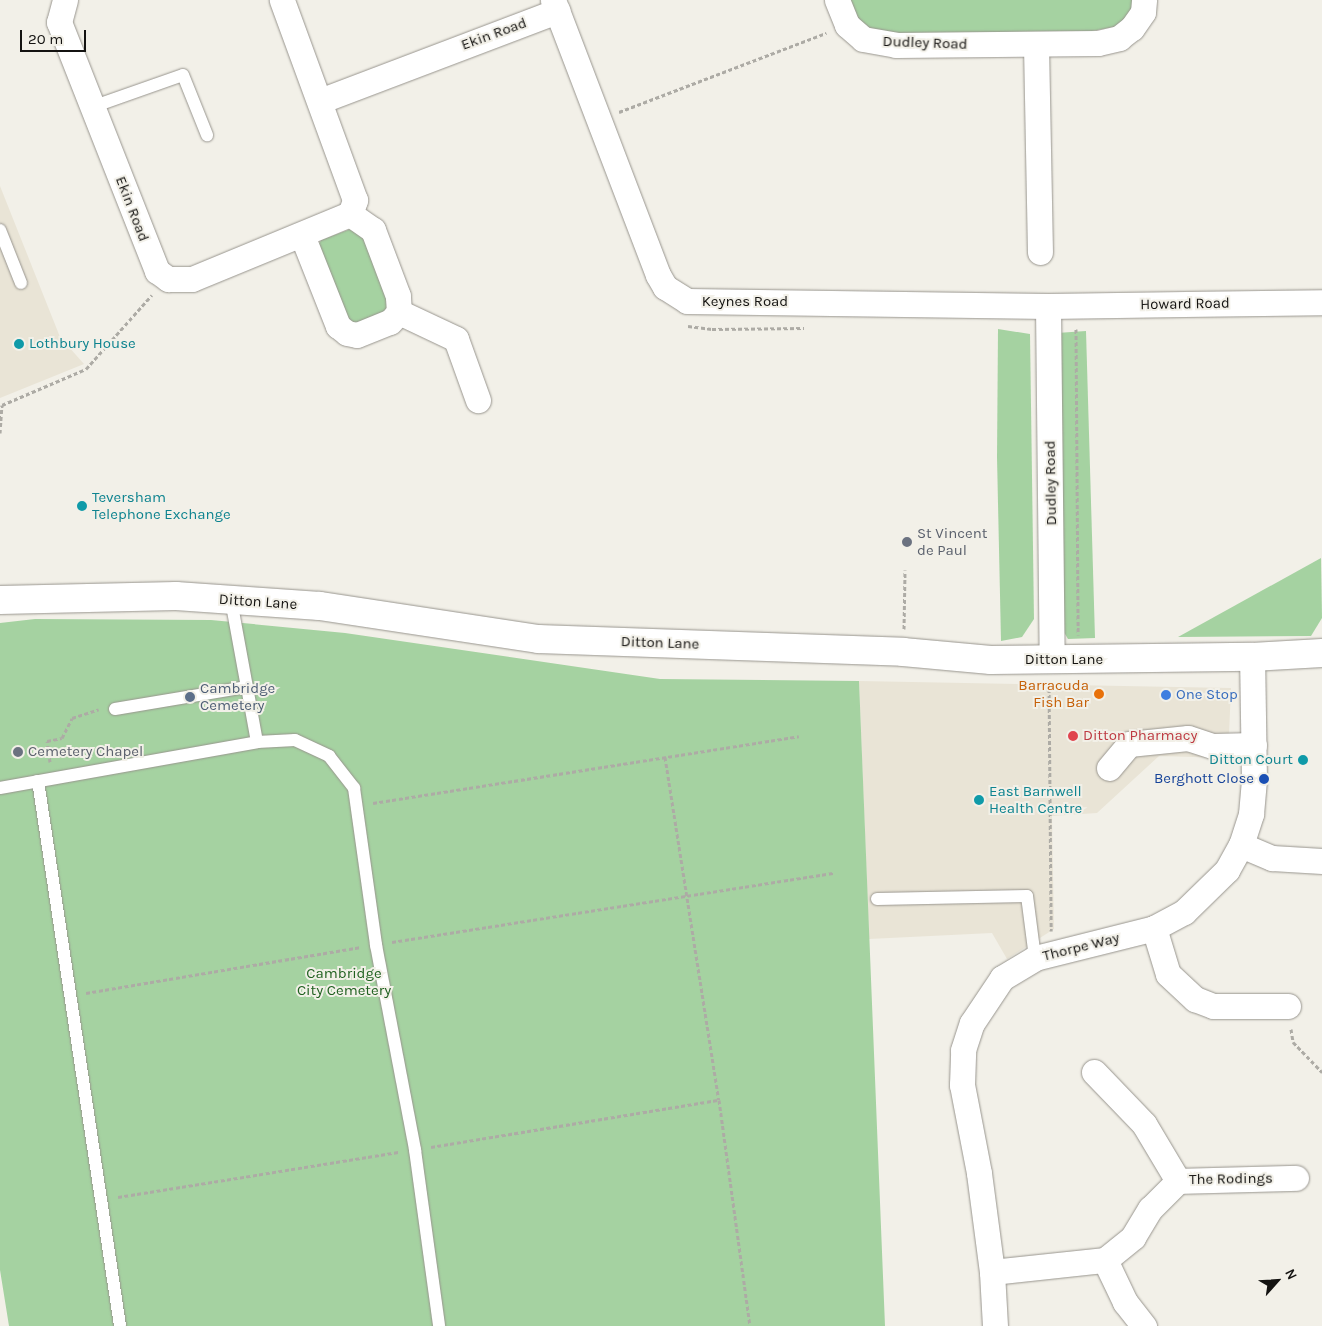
<!DOCTYPE html>
<style>
body{margin:0}
#map{position:relative;width:1322px;height:1326px;overflow:hidden;background:#f2f0e8;font-family:Karla,sans-serif}
div>[style]{position:absolute}
.built>*{inset:0;background:#e9e4d6}
.green>*{inset:0;background:#a5d2a1}
.path>*{height:3px;margin-top:-1.5px;transform-origin:0;background:repeating-linear-gradient(90deg,#adaba5 0 4px,transparent 0 6.5px)}
.roads{filter:drop-shadow(0 0 1px #98958e) drop-shadow(0 0 1px #98958e)}
.lane>*{height:12px;margin:-6px;padding:0 6px;transform-origin:6px;border-radius:6px;background:#fff}
.street>*{height:25px;margin:-12.5px;padding:0 12.5px;transform-origin:12.5px;border-radius:12.5px;background:#fff}
.secondary>*{height:28px;margin:-14px;padding:0 14px;transform-origin:14px;border-radius:14px;background:#fff}
.dots>*{width:14px;height:14px;translate:-50% -50%;box-sizing:border-box;border:2px solid #f2f0e8;border-radius:50%}
span{translate:-50% -50%;white-space:nowrap;text-align:center;line-height:1.15;-webkit-text-stroke:4px #f2f0e8;paint-order:stroke}
.street-label{font-size:15px;color:#141311}
.culture-label{font-size:15px;color:#0d838f}
.left{translate:0 -50%;text-align:left}
.right{translate:-100% -50%;text-align:right}
.worship-label{font-size:15px;color:#5b616d}
.food-label{font-size:15px;color:#c56008}
.service-label{font-size:15px;color:#4e5e75}
.shop-label{font-size:15px;color:#366cbe}
.health-label{font-size:15px;color:#be3a42}
.transit-label{font-size:15px;color:#164399}
.park-label{font-size:15px;color:#206120}
.north{position:absolute;left:1252px;top:1256px;width:50px;height:50px;-webkit-text-stroke:4px #f2f0e8;paint-order:stroke;rotate:64deg;font-size:14px;font-weight:700;line-height:20px;text-align:center;color:#141311}
.north::after{content:'';display:block;margin:auto;width:18px;height:22px;background:#141311;clip-path:polygon(50% 0,100% 100%,50% 72%,0 100%)}
.scale{position:absolute;left:20px;top:30px;width:66px;height:22px;box-sizing:border-box;border:2px solid #141311;border-top:0;padding-left:6px;font-size:15px;line-height:18px;white-space:nowrap;color:#141311;-webkit-text-stroke:4px #f2f0e8;paint-order:stroke}
</style>
<div id="map">
<div class="built">
<i style="clip-path:polygon(0 186px,60px 337px,84px 364px,0 398px)"></i>
<i style="clip-path:polygon(859px 681px,1231px 688px,1228px 758px,1159px 756px,1097px 813px,1052px 816px,1054px 929px,1007px 959px,992px 933px,869px 939px)"></i>
</div>
<div class="green">
<i style="clip-path:polygon(849px 0,1134px 0,1135px 10px,1120px 26px,1092px 31px,885px 34px,860px 25px)"></i>
<i style="clip-path:polygon(353px 228px,362px 233px,389px 301px,383px 316px,345px 325px,314px 254px,321px 240px)"></i>
<i style="clip-path:polygon(998px 329px,1030px 334px,1034px 619px,1022px 637px,1001px 641px,997px 457px)"></i>
<i style="clip-path:polygon(1086px 331px,1095px 638px,1068px 639px,1062px 629px,1057px 333px)"></i>
<i style="clip-path:polygon(1321px 558px,1322px 618px,1311px 636px,1178px 637px)"></i>
<i style="clip-path:polygon(35px 619px,211px 620px,345px 633px,660px 679px,859px 681px,885px 1326px,9px 1326px,0 1270px,0 623px)"></i>
</div>
<div class="path">
<i style="left:619px;top:112px;width:222px;rotate:-20.9deg"></i>
<i style="left:688px;top:326px;width:24px;rotate:7deg"></i>
<i style="left:712px;top:329px;width:92px;rotate:-0.6deg"></i>
<i style="left:1076px;top:329px;width:306px;rotate:89.6deg"></i>
<i style="left:0;top:433px;width:28px;rotate:-86deg"></i>
<i style="left:2px;top:405px;width:91px;rotate:-23.2deg"></i>
<i style="left:86px;top:369px;width:99px;rotate:-48.3deg"></i>
<i style="left:904px;top:629px;width:59px;rotate:-89deg"></i>
<i style="left:1049px;top:682px;width:249px;rotate:89.5deg"></i>
<i style="left:665px;top:757px;width:347px;rotate:81.1deg"></i>
<i style="left:719px;top:1100px;width:228px;rotate:82.2deg"></i>
<i style="left:50px;top:762px;width:21px;rotate:-98deg"></i>
<i style="left:47px;top:741px;width:15px;rotate:-11deg"></i>
<i style="left:62px;top:738px;width:22px;rotate:-63deg"></i>
<i style="left:72px;top:718px;width:28px;rotate:-18deg"></i>
<i style="left:373px;top:803px;width:431px;rotate:-8.9deg"></i>
<i style="left:392px;top:942px;width:448px;rotate:-8.9deg"></i>
<i style="left:86px;top:993px;width:279px;rotate:-9.5deg"></i>
<i style="left:1291px;top:1029px;width:13px;rotate:81deg"></i>
<i style="left:1293px;top:1042px;width:42px;rotate:46deg"></i>
<i style="left:431px;top:1147px;width:292px;rotate:-9.3deg"></i>
<i style="left:118px;top:1197px;width:284px;rotate:-9.1deg"></i>
</div>
<div class="roads">
<div class="lane">
<i style="left:92px;top:107px;width:96px;rotate:-19.4deg"></i>
<i style="left:183px;top:75px;width:65px;rotate:68.2deg"></i>
<i style="left:0;top:230px;width:57px;rotate:68.4deg"></i>
<i style="left:231px;top:600px;width:88px;rotate:79.6deg"></i>
<i style="left:115px;top:709px;width:134px;rotate:-9.5deg"></i>
<i style="left:247px;top:687px;width:56px;rotate:79.7deg"></i>
<i style="left:38px;top:781px;width:551px;rotate:81.44deg"></i>
<i style="left:0;top:788px;width:261px;rotate:-10.1deg"></i>
<i style="left:257px;top:742px;width:38px;rotate:-3deg"></i>
<i style="left:295px;top:740px;width:38px;rotate:25deg"></i>
<i style="left:329px;top:756px;width:41px;rotate:52deg"></i>
<i style="left:354px;top:788px;width:159px;rotate:82deg"></i>
<i style="left:376px;top:945px;width:209px;rotate:79.2deg"></i>
<i style="left:415px;top:1150px;width:178px;rotate:82.2deg"></i>
<i style="left:877px;top:899px;width:150px;rotate:-1.1deg"></i>
<i style="left:1027px;top:896px;width:63px;rotate:82.6deg"></i>
</div>
<div class="street">
<i style="left:65px;top:0;width:23px;rotate:105deg"></i>
<i style="left:59px;top:22px;width:268px;rotate:68.5deg"></i>
<i style="left:157px;top:271px;width:14px;rotate:36deg"></i>
<i style="left:168px;top:279px;width:24px"></i>
<i style="left:192px;top:279px;width:171px;rotate:-22.4deg"></i>
<i style="left:350px;top:214px;width:15px;rotate:-70deg"></i>
<i style="left:355px;top:200px;width:213px;rotate:-110.1deg"></i>
<i style="left:553px;top:0;width:294px;rotate:69.1deg"></i>
<i style="left:658px;top:275px;width:14px;rotate:60deg"></i>
<i style="left:665px;top:287px;width:26px;rotate:32deg"></i>
<i style="left:687px;top:301px;width:361px;rotate:0.8deg"></i>
<i style="left:1048px;top:306px;width:274px;rotate:-0.8deg"></i>
<i style="left:837px;top:0;width:27px;rotate:68deg"></i>
<i style="left:847px;top:25px;width:21px;rotate:41deg"></i>
<i style="left:863px;top:39px;width:34px;rotate:10deg"></i>
<i style="left:896px;top:45px;width:202px;rotate:-0.6deg"></i>
<i style="left:1098px;top:43px;width:22px;rotate:-13deg"></i>
<i style="left:1119px;top:38px;width:16px;rotate:-38deg"></i>
<i style="left:1132px;top:28px;width:19px;rotate:-55deg"></i>
<i style="left:1143px;top:12px;width:12px;rotate:-85deg"></i>
<i style="left:1036px;top:45px;width:207px;rotate:88.9deg"></i>
<i style="left:320px;top:101px;width:254px;rotate:-20.8deg"></i>
<i style="left:302px;top:235px;width:98px;rotate:68.4deg"></i>
<i style="left:338px;top:326px;width:11px;rotate:38deg"></i>
<i style="left:347px;top:333px;width:10px;rotate:11deg"></i>
<i style="left:357px;top:335px;width:35px;rotate:-22deg"></i>
<i style="left:390px;top:322px;width:13px;rotate:-48deg"></i>
<i style="left:399px;top:312px;width:16px;rotate:-94deg"></i>
<i style="left:398px;top:296px;width:71px;rotate:-110.7deg"></i>
<i style="left:373px;top:230px;width:28px;rotate:-145deg"></i>
<i style="left:1048px;top:306px;width:354px;rotate:89.4deg"></i>
<i style="left:399px;top:312px;width:63px;rotate:25.3deg"></i>
<i style="left:456px;top:339px;width:65px;rotate:70.2deg"></i>
<i style="left:1109px;top:768px;width:31px;rotate:-50deg"></i>
<i style="left:1129px;top:744px;width:59px;rotate:-5.8deg"></i>
<i style="left:1188px;top:738px;width:26px;rotate:18deg"></i>
<i style="left:1213px;top:746px;width:41px;rotate:-1.4deg"></i>
<i style="left:1241px;top:845px;width:34px;rotate:23deg"></i>
<i style="left:1272px;top:858px;width:50px;rotate:3.4deg"></i>
<i style="left:1154px;top:928px;width:48px;rotate:73.1deg"></i>
<i style="left:1168px;top:974px;width:37px;rotate:43deg"></i>
<i style="left:1195px;top:999px;width:19px;rotate:21deg"></i>
<i style="left:1213px;top:1006px;width:75px"></i>
<i style="left:1094px;top:1072px;width:72px;rotate:46.1deg"></i>
<i style="left:1144px;top:1124px;width:66px;rotate:59.2deg"></i>
<i style="left:1105px;top:1260px;width:47px;rotate:64.5deg"></i>
<i style="left:1125px;top:1302px;width:31px;rotate:52deg"></i>
<i style="left:992px;top:1272px;width:114px;rotate:-6.1deg"></i>
<i style="left:1105px;top:1260px;width:36px;rotate:-39deg"></i>
<i style="left:1133px;top:1237px;width:33px;rotate:-59deg"></i>
<i style="left:1150px;top:1209px;width:40px;rotate:-45deg"></i>
<i style="left:1178px;top:1181px;width:118px;rotate:-1.5deg"></i>
<i style="left:995px;top:1326px;width:54px;rotate:-93.2deg"></i>
<i style="left:992px;top:1272px;width:100px;rotate:-97.5deg"></i>
<i style="left:979px;top:1173px;width:90px;rotate:-100.9deg"></i>
<i style="left:962px;top:1085px;width:35px;rotate:-88deg"></i>
<i style="left:963px;top:1050px;width:28px;rotate:-72deg"></i>
<i style="left:972px;top:1023px;width:54px;rotate:-56.3deg"></i>
<i style="left:1002px;top:978px;width:39px;rotate:-31deg"></i>
<i style="left:1035px;top:958px;width:123px;rotate:-14.1deg"></i>
<i style="left:1154px;top:928px;width:34px;rotate:-28deg"></i>
<i style="left:1184px;top:912px;width:60px;rotate:-44.3deg"></i>
<i style="left:1227px;top:870px;width:29px;rotate:-61deg"></i>
<i style="left:1241px;top:845px;width:33px;rotate:-72deg"></i>
<i style="left:1251px;top:814px;width:34px;rotate:-85deg"></i>
<i style="left:1254px;top:780px;width:123px;rotate:-90.9deg"></i>
</div>
<div class="secondary">
<i style="left:0;top:600px;width:176px;rotate:-1.3deg"></i>
<i style="left:176px;top:596px;width:144px;rotate:4deg"></i>
<i style="left:320px;top:606px;width:220px;rotate:8.6deg"></i>
<i style="left:538px;top:639px;width:365px;rotate:2deg"></i>
<i style="left:903px;top:652px;width:88px;rotate:5.2deg"></i>
<i style="left:991px;top:660px;width:261px;rotate:-0.7deg"></i>
<i style="left:1252px;top:657px;width:70px;rotate:-3.3deg"></i>
</div>
</div>
<div class="dots">
<i style="left:19px;top:344px;background:#0f9aa8"></i>
<i style="left:82px;top:506px;background:#0f9aa8"></i>
<i style="left:907px;top:542px;background:#6b7280"></i>
<i style="left:1099px;top:694px;background:#e8710a"></i>
<i style="left:1166px;top:695px;background:#3f7fe0"></i>
<i style="left:190px;top:697px;background:#5c6f8a"></i>
<i style="left:1073px;top:736px;background:#e0444e"></i>
<i style="left:18px;top:752px;background:#6b7280"></i>
<i style="left:1303px;top:760px;background:#0f9aa8"></i>
<i style="left:1264px;top:779px;background:#1a4fb4"></i>
<i style="left:979px;top:800px;background:#0f9aa8"></i>
</div>
<div class="street-label">
<span style="left:494px;top:34px;rotate:-20deg">Ekin Road</span>
<span style="left:925px;top:43px;rotate:2deg">Dudley Road</span>
<span style="left:132px;top:209px;rotate:69deg">Ekin Road</span>
<span style="left:745px;top:302px">Keynes Road</span>
<span style="left:1185px;top:304px;rotate:-1deg">Howard Road</span>
<span style="left:1051px;top:483px;rotate:-91deg">Dudley Road</span>
<span style="left:258px;top:602px;rotate:4deg">Ditton Lane</span>
<span style="left:660px;top:643px;rotate:2deg">Ditton Lane</span>
<span style="left:1064px;top:660px">Ditton Lane</span>
<span style="left:1081px;top:947px;rotate:-14deg">Thorpe Way</span>
<span style="left:1231px;top:1179px;rotate:-1deg">The Rodings</span>
</div>
<div class="culture-label">
<span class="left" style="left:29px;top:344px">Lothbury House</span>
<span class="left" style="left:92px;top:506px">Teversham<br>Telephone Exchange</span>
<span class="right" style="left:1293px;top:760px">Ditton Court</span>
<span class="left" style="left:989px;top:800px">East Barnwell<br>Health Centre</span>
</div>
<div class="worship-label">
<span class="left" style="left:917px;top:542px">St Vincent<br>de Paul</span>
<span class="left" style="left:28px;top:752px">Cemetery Chapel</span>
</div>
<div class="food-label">
<span class="right" style="left:1089px;top:694px">Barracuda<br>Fish Bar</span>
</div>
<div class="service-label">
<span class="left" style="left:200px;top:697px">Cambridge<br>Cemetery</span>
</div>
<div class="shop-label">
<span class="left" style="left:1176px;top:695px">One Stop</span>
</div>
<div class="health-label">
<span class="left" style="left:1083px;top:736px">Ditton Pharmacy</span>
</div>
<div class="transit-label">
<span class="right" style="left:1254px;top:779px">Berghott Close</span>
</div>
<div class="park-label">
<span style="left:344px;top:982px">Cambridge<br>City Cemetery</span>
</div>
<div class="north">N</div>
<div class="scale">20 m</div>
</div>
